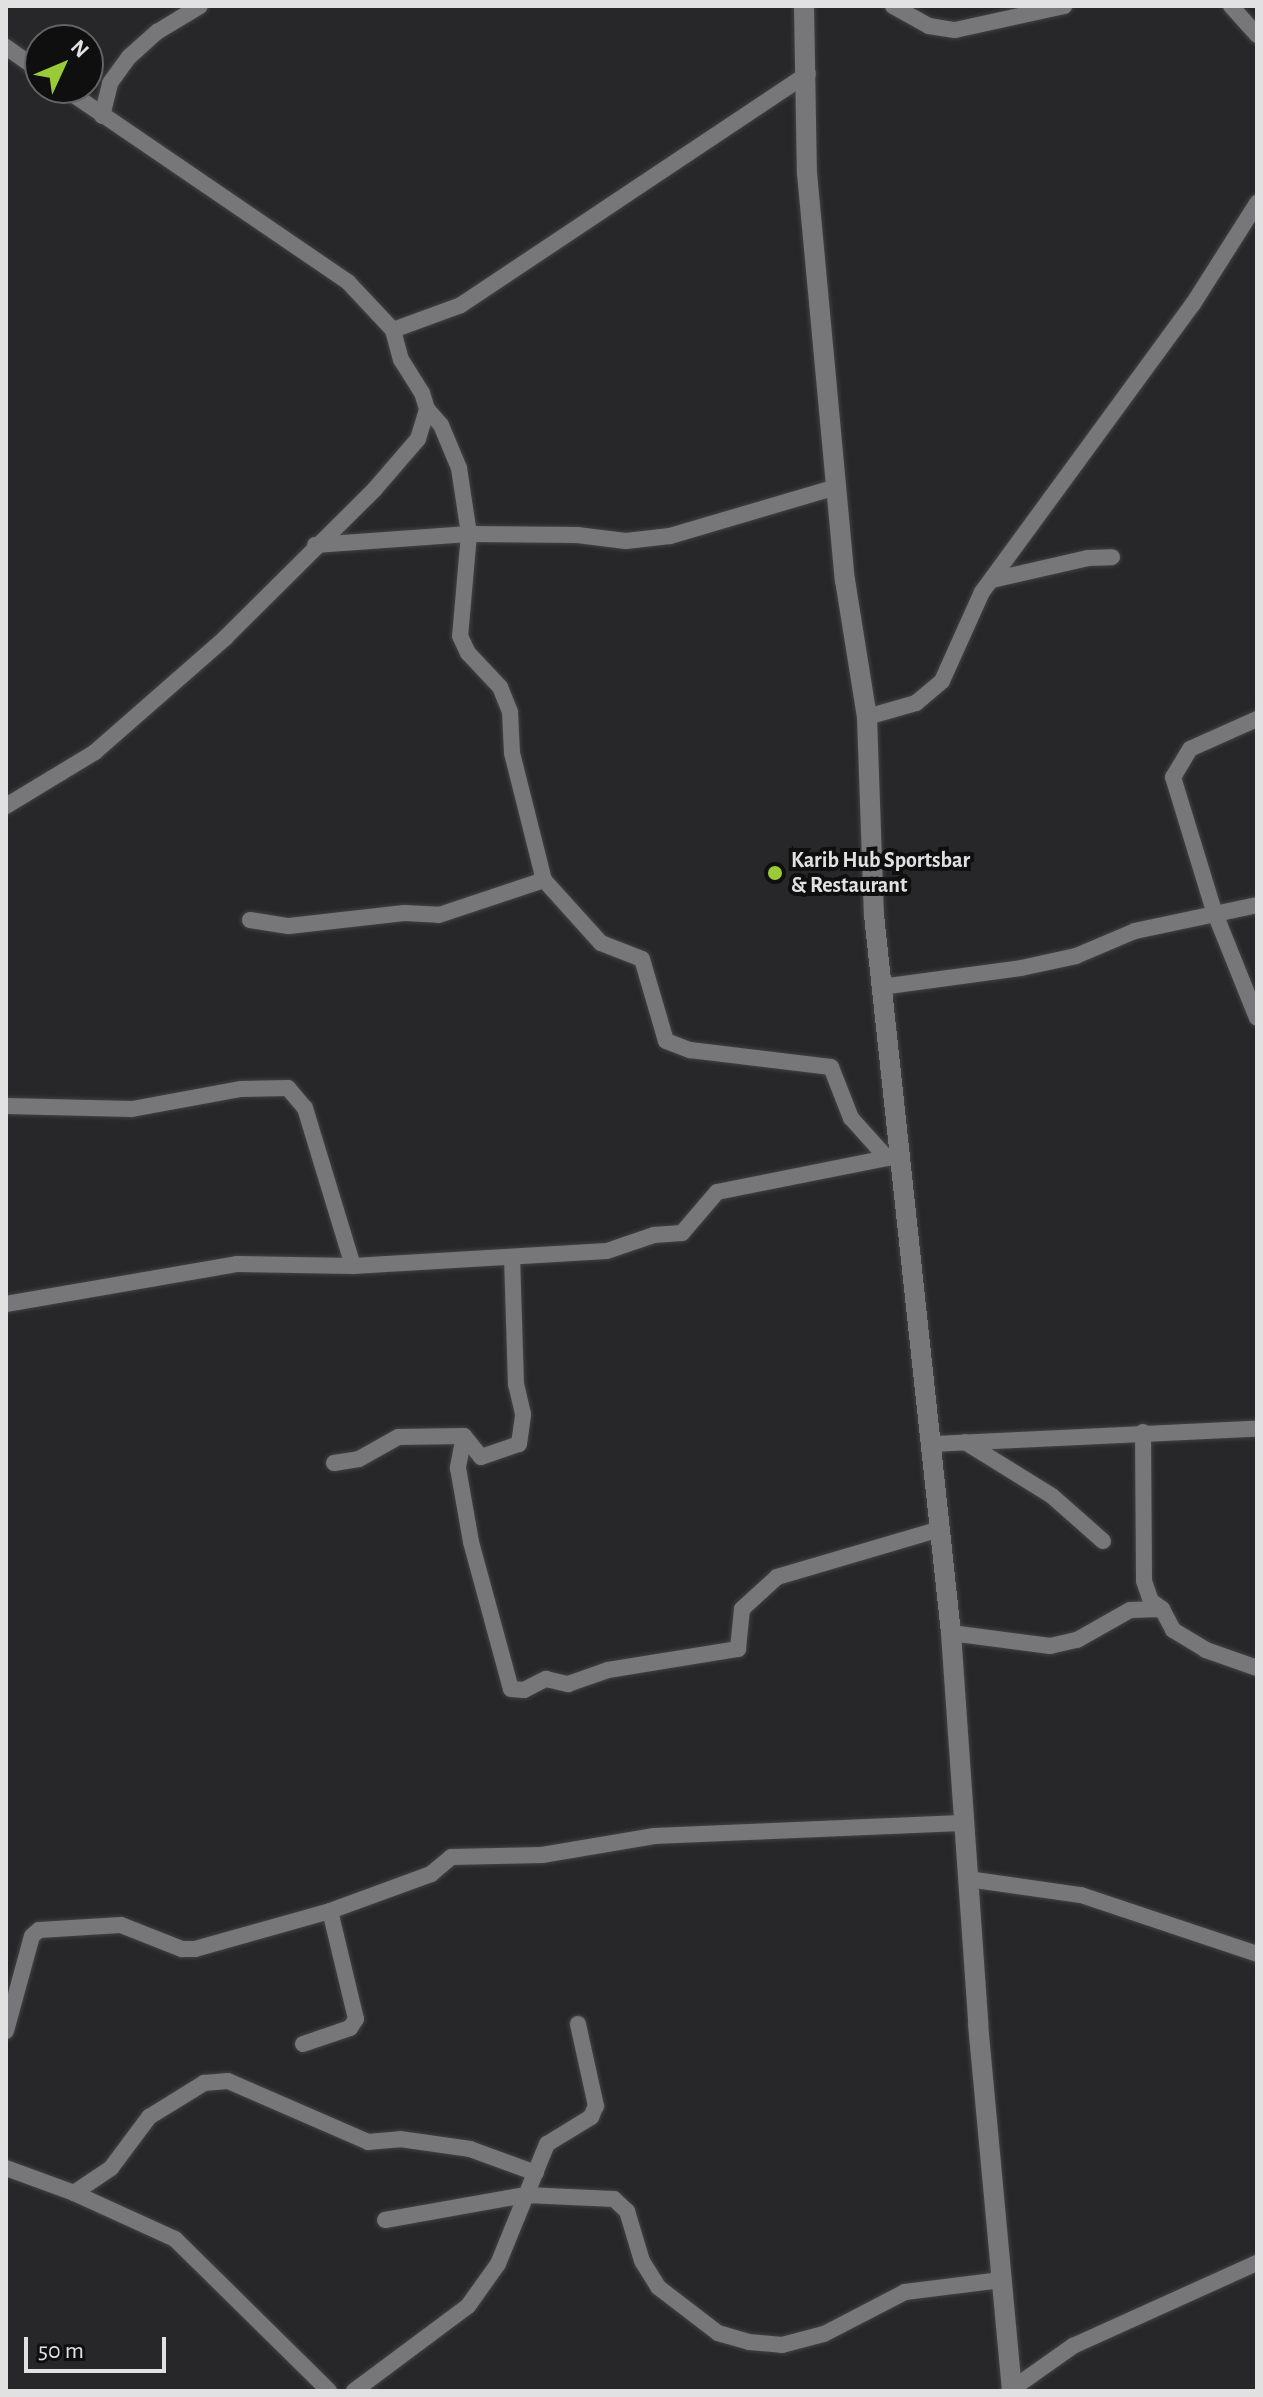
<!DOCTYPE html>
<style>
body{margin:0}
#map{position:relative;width:1263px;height:2397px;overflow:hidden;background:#272628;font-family:"Alegreya Sans",sans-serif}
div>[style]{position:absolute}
.roads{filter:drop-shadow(0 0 2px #424143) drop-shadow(0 0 2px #424143)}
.minor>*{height:16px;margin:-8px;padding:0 8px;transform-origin:8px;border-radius:8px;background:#777679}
.secondary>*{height:20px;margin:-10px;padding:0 10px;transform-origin:10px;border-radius:10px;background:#777679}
.dots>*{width:22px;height:22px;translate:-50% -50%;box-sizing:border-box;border:4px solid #0f0f10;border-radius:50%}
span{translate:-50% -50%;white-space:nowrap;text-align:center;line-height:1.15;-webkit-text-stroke:8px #0f0f10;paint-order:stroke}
.poi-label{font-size:22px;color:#e1e1e2;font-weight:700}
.left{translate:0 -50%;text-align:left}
.frame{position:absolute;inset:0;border:8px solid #e1e1e2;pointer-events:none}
.north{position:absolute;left:24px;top:24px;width:80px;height:80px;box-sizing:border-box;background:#0f0f10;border:2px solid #636364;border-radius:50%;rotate:46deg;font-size:22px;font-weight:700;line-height:32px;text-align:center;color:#e1e1e2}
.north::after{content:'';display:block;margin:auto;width:28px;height:36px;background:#98cb37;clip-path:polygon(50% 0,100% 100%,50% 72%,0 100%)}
.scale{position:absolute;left:24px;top:2337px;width:142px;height:36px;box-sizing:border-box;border:4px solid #e1e1e2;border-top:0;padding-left:10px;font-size:24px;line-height:28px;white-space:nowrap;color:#e1e1e2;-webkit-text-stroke:6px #0f0f10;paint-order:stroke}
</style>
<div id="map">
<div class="roads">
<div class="minor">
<i style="left:893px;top:6px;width:41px;rotate:29.1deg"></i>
<i style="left:929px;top:26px;width:26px;rotate:9deg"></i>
<i style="left:955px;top:30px;width:112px;rotate:-12.4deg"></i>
<i style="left:1231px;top:6px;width:39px;rotate:48deg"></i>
<i style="left:6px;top:47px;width:42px;rotate:35.2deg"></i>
<i style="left:102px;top:116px;width:34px;rotate:-76deg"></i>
<i style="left:110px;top:83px;width:32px;rotate:-54deg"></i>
<i style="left:129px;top:57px;width:38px;rotate:-42deg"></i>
<i style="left:157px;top:32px;width:50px;rotate:-31.2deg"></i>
<i style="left:393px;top:330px;width:72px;rotate:-20.2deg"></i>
<i style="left:461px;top:305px;width:417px;rotate:-33.7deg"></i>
<i style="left:427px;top:409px;width:21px;rotate:49deg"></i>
<i style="left:441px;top:425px;width:47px;rotate:67.3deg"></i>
<i style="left:459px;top:468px;width:67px;rotate:81.4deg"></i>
<i style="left:469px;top:534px;width:102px;rotate:95deg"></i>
<i style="left:460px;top:636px;width:19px;rotate:65deg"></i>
<i style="left:468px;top:653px;width:47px;rotate:46.7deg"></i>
<i style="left:500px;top:687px;width:27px;rotate:68deg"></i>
<i style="left:510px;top:712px;width:41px;rotate:87.2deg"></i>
<i style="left:512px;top:753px;width:131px;rotate:75.9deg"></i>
<i style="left:544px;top:880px;width:85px;rotate:47.9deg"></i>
<i style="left:601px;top:943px;width:44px;rotate:21.3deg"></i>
<i style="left:642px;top:959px;width:85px;rotate:73.7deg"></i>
<i style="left:666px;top:1041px;width:26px;rotate:21deg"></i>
<i style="left:690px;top:1050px;width:142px;rotate:6.9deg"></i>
<i style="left:831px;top:1067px;width:55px;rotate:68.6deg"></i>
<i style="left:851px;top:1118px;width:54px;rotate:48deg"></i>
<i style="left:315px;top:545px;width:154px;rotate:-4.1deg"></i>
<i style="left:469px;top:534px;width:108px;rotate:0.5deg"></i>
<i style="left:577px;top:535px;width:49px;rotate:7deg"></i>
<i style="left:626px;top:541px;width:44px;rotate:-6.5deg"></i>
<i style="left:670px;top:536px;width:173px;rotate:-16.4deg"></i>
<i style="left:992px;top:580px;width:98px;rotate:-12.9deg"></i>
<i style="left:1088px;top:558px;width:24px;rotate:-2deg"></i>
<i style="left:867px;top:717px;width:51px;rotate:-15.9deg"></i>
<i style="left:916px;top:703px;width:34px;rotate:-40deg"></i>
<i style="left:942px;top:681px;width:98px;rotate:-65.8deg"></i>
<i style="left:982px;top:592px;width:357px;rotate:-53.8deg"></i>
<i style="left:1193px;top:304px;width:120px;rotate:-57.6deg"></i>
<i style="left:1257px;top:719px;width:73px;rotate:155.9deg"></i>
<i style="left:1190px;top:749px;width:33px;rotate:121deg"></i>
<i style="left:1173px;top:777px;width:140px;rotate:73deg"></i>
<i style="left:1214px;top:911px;width:115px;rotate:68.1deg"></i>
<i style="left:6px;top:806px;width:104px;rotate:-31.2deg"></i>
<i style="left:95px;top:752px;width:173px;rotate:-41.2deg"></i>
<i style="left:225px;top:638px;width:210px;rotate:-44.8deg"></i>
<i style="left:374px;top:490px;width:67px;rotate:-49.2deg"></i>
<i style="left:418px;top:439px;width:31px;rotate:-73deg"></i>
<i style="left:427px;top:409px;width:17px;rotate:-107deg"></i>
<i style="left:422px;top:393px;width:39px;rotate:-122deg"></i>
<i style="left:401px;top:360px;width:31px;rotate:-105deg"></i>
<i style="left:393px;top:330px;width:66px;rotate:-133.2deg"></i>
<i style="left:348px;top:282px;width:344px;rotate:-145.7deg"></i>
<i style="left:250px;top:920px;width:39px;rotate:9deg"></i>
<i style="left:289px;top:926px;width:116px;rotate:-6.4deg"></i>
<i style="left:404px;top:913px;width:35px;rotate:3deg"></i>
<i style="left:439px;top:915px;width:111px;rotate:-18.4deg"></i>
<i style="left:881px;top:987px;width:141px;rotate:-7.7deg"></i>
<i style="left:1021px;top:968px;width:56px;rotate:-12.3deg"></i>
<i style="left:1076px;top:956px;width:64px;rotate:-23deg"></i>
<i style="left:1135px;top:931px;width:125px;rotate:-12deg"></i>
<i style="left:6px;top:1106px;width:126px;rotate:1.4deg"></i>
<i style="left:132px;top:1109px;width:111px;rotate:-10.4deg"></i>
<i style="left:241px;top:1089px;width:47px;rotate:-1.2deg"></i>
<i style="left:288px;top:1088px;width:26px;rotate:50deg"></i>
<i style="left:305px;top:1108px;width:165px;rotate:73.1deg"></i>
<i style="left:6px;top:1304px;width:234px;rotate:-9.8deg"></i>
<i style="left:237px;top:1264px;width:116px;rotate:1deg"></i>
<i style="left:353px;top:1266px;width:254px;rotate:-3.4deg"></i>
<i style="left:607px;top:1251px;width:50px;rotate:-18.8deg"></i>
<i style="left:654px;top:1235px;width:28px;rotate:-4deg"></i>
<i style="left:682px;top:1233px;width:54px;rotate:-49.5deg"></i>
<i style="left:717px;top:1192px;width:178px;rotate:-11.3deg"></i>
<i style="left:1143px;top:1432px;width:149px;rotate:89.6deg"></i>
<i style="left:1144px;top:1581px;width:21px;rotate:71deg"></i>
<i style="left:1151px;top:1601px;width:14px;rotate:36deg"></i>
<i style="left:1162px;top:1609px;width:24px;rotate:62deg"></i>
<i style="left:1173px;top:1630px;width:39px;rotate:31deg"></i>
<i style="left:1206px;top:1650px;width:54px;rotate:19.4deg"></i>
<i style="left:464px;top:1436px;width:33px;rotate:101deg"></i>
<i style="left:458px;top:1468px;width:75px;rotate:80deg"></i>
<i style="left:471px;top:1542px;width:152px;rotate:74.8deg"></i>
<i style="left:511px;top:1689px;width:13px;rotate:4deg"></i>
<i style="left:524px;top:1690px;width:25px;rotate:-27deg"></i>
<i style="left:546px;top:1679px;width:23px;rotate:13deg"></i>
<i style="left:568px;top:1684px;width:42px;rotate:-19.3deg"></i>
<i style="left:608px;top:1670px;width:132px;rotate:-9.2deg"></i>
<i style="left:738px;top:1649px;width:40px;rotate:-84.3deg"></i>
<i style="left:742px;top:1609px;width:47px;rotate:-42.4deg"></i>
<i style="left:777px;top:1577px;width:167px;rotate:-16.4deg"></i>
<i style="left:965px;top:1442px;width:102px;rotate:31.8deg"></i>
<i style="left:1052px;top:1496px;width:68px;rotate:41.4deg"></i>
<i style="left:933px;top:1444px;width:324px;rotate:-2.7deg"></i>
<i style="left:334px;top:1463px;width:25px;rotate:-9deg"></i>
<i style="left:359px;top:1459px;width:45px;rotate:-29.4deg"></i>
<i style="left:398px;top:1437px;width:66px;rotate:-0.9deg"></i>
<i style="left:464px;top:1436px;width:27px;rotate:51deg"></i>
<i style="left:481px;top:1457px;width:40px;rotate:-18.9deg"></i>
<i style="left:519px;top:1444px;width:30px;rotate:-82deg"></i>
<i style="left:523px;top:1414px;width:31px;rotate:-103deg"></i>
<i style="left:516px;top:1384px;width:126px;rotate:-91.8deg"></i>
<i style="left:951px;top:1633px;width:100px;rotate:7.5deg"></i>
<i style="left:1050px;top:1646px;width:28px;rotate:-13deg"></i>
<i style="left:1077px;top:1640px;width:61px;rotate:-29.5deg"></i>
<i style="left:1130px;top:1610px;width:32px;rotate:-2deg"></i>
<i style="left:968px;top:1879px;width:114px;rotate:8.1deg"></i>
<i style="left:1081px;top:1895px;width:186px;rotate:18.5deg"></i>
<i style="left:6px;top:2031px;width:98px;rotate:-74.7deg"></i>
<i style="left:32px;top:1936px;width:9px;rotate:-41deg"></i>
<i style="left:39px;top:1930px;width:82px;rotate:-3.5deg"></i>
<i style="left:121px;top:1925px;width:66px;rotate:21.5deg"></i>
<i style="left:182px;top:1949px;width:13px"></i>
<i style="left:195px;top:1949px;width:140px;rotate:-15.7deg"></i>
<i style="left:330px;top:1911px;width:108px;rotate:-20.1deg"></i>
<i style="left:431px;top:1874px;width:26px;rotate:-40deg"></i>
<i style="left:451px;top:1857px;width:91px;rotate:-1.3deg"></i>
<i style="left:542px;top:1855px;width:114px;rotate:-9.6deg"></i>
<i style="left:654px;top:1836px;width:308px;rotate:-2.4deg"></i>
<i style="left:303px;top:2044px;width:50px;rotate:-18.8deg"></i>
<i style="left:350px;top:2028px;width:11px;rotate:-56deg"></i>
<i style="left:356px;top:2019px;width:111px;rotate:-103.5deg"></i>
<i style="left:6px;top:2168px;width:72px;rotate:20.2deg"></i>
<i style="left:74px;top:2193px;width:111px;rotate:24.5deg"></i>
<i style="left:175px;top:2239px;width:216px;rotate:44.6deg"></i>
<i style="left:74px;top:2193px;width:45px;rotate:-34deg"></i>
<i style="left:111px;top:2168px;width:64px;rotate:-53.3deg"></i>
<i style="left:149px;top:2117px;width:65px;rotate:-31.7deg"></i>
<i style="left:204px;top:2083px;width:24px;rotate:-5deg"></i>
<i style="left:228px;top:2081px;width:153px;rotate:23.5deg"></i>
<i style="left:368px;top:2142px;width:32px;rotate:-5deg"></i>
<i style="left:400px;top:2139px;width:71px;rotate:8.1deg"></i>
<i style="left:470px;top:2149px;width:70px;rotate:20deg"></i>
<i style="left:385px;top:2220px;width:143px;rotate:-10.1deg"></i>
<i style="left:526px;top:2195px;width:88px;rotate:2.6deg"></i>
<i style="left:614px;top:2199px;width:18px;rotate:43deg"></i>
<i style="left:627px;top:2211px;width:52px;rotate:73.3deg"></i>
<i style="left:642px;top:2261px;width:31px;rotate:58deg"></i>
<i style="left:658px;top:2287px;width:76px;rotate:37.5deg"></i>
<i style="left:718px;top:2333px;width:32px;rotate:16deg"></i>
<i style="left:749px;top:2342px;width:33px;rotate:5deg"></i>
<i style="left:782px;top:2345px;width:43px;rotate:-14.7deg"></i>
<i style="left:824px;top:2334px;width:91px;rotate:-27.4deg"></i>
<i style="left:905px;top:2292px;width:97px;rotate:-7.1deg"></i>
<i style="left:1012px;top:2389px;width:75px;rotate:-35.2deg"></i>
<i style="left:1073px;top:2346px;width:202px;rotate:-24.3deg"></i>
<i style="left:354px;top:2391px;width:142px;rotate:-36.7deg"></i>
<i style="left:468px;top:2306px;width:52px;rotate:-54.5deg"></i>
<i style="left:498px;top:2264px;width:130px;rotate:-67.8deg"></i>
<i style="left:547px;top:2144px;width:52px;rotate:-31.5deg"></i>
<i style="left:591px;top:2117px;width:12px;rotate:-66deg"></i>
<i style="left:596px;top:2106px;width:84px;rotate:-102.4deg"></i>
</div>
<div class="secondary">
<i style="left:804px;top:6px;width:167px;rotate:89deg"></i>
<i style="left:807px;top:173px;width:409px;rotate:84.7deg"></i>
<i style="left:845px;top:580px;width:139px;rotate:80.9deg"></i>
<i style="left:867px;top:717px;width:198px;rotate:88deg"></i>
<i style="left:874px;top:915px;width:722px;rotate:83.88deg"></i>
<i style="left:951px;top:1633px;width:392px;rotate:86deg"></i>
<i style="left:978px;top:2024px;width:369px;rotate:84.7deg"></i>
</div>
</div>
<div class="dots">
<i style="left:775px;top:873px;background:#98cb37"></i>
</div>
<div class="poi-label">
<span class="left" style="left:791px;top:873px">Karib Hub Sportsbar<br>&amp; Restaurant</span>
</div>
<div class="frame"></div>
<div class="north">N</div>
<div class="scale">50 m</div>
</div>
